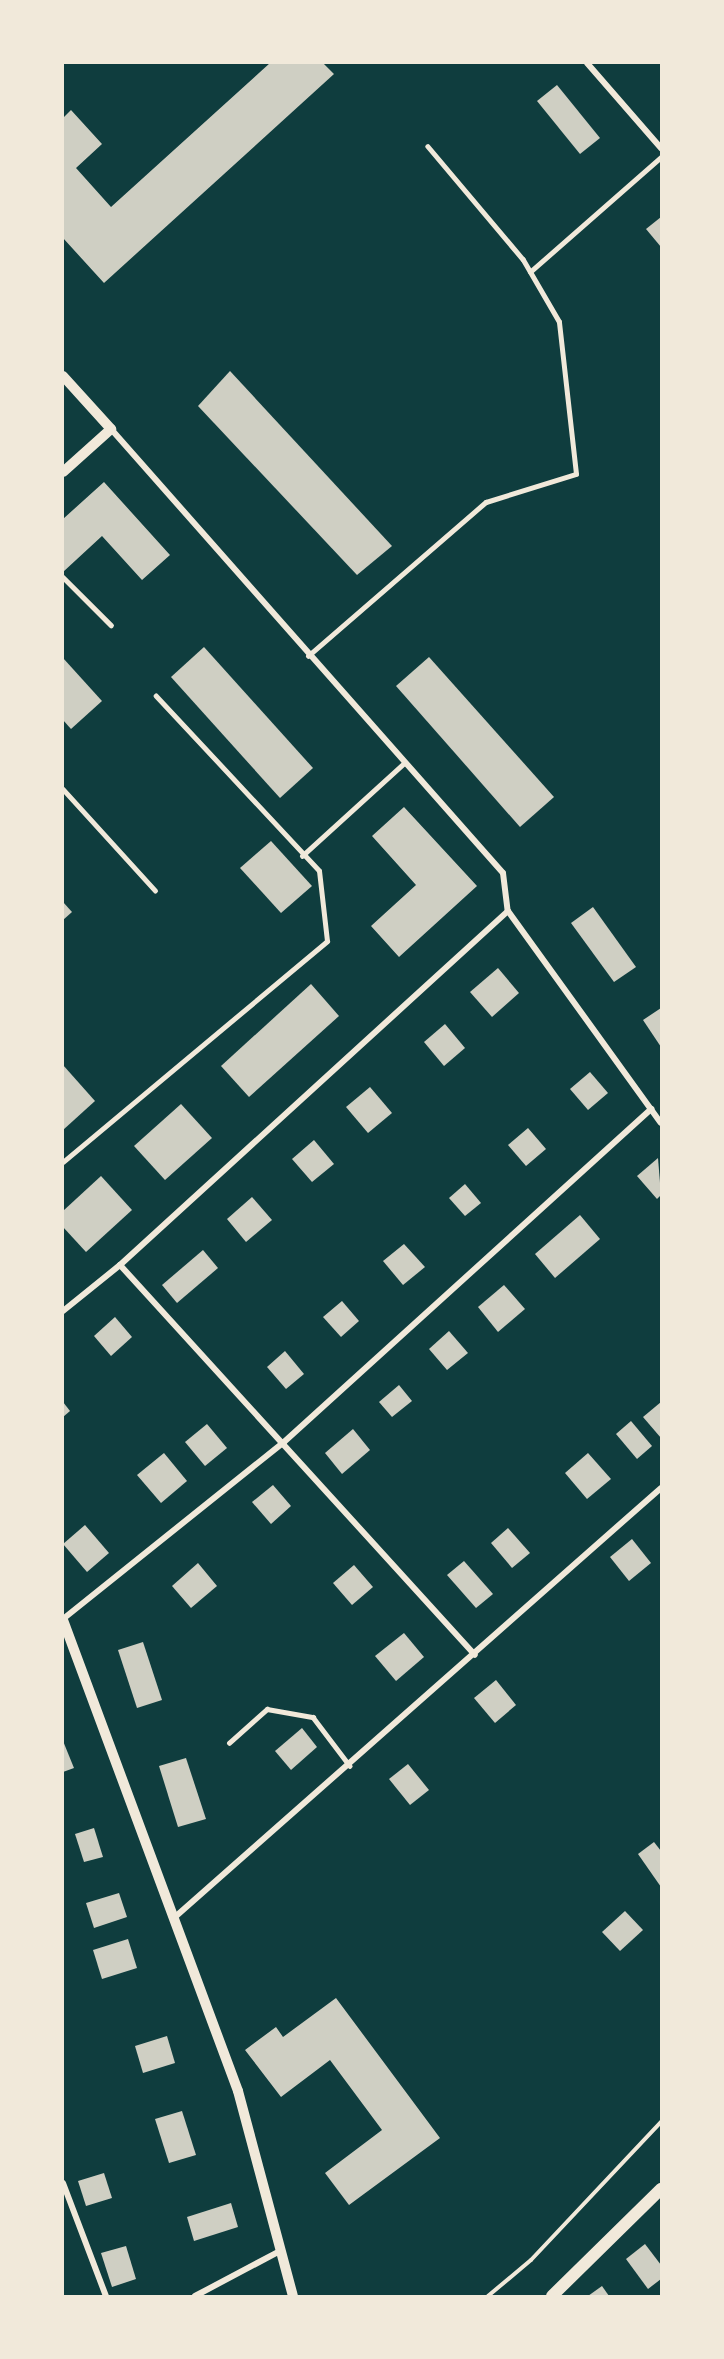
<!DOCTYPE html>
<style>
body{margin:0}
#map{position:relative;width:724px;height:2359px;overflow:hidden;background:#0f3d3e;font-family:Arial,sans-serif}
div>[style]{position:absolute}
.building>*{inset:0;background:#cfcfc3}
.path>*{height:4px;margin:-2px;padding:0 2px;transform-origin:2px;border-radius:2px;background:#f1e9da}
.service>*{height:4.5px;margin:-2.25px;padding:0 2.25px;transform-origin:2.25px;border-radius:2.25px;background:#f1e9da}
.minor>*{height:6px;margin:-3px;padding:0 3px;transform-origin:3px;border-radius:3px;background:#f1e9da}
.tertiary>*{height:10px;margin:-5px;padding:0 5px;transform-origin:5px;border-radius:5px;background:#f1e9da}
.secondary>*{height:12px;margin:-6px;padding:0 6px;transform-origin:6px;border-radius:6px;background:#f1e9da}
span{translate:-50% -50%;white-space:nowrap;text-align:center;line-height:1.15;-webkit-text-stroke:4.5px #f1e9da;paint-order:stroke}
.frame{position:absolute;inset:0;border:64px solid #f1e9da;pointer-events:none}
</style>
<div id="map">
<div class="building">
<i style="clip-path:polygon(270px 63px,323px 63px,334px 74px,104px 283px,63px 238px,63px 118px,71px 110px,102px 144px,76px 168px,111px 207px)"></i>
<i style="clip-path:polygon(557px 85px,600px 138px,580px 154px,537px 101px)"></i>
<i style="clip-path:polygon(661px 217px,661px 247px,646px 229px)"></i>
<i style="clip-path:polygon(230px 371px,392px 546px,357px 575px,198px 406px)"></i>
<i style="clip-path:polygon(104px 482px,170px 555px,142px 580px,102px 536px,63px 572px,63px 519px)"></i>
<i style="clip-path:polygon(204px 647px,313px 768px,280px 798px,171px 677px)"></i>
<i style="clip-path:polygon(429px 657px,554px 797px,520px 827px,396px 686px)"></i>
<i style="clip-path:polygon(63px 658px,102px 701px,71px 729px,63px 720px)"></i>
<i style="clip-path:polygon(404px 807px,477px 886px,399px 957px,371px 926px,416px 885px,372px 836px)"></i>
<i style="clip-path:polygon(271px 841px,312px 886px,281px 913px,240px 868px)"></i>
<i style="clip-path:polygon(63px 902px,72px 912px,63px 920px)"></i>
<i style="clip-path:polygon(593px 907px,636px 967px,614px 982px,571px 923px)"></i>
<i style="clip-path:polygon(498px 968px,519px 993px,492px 1017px,470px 992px)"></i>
<i style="clip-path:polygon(311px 984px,339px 1016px,249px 1097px,221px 1066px)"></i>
<i style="clip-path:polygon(661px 1008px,661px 1047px,643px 1020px)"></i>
<i style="clip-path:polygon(445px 1024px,465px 1048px,444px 1066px,424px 1042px)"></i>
<i style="clip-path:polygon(63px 1065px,95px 1101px,63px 1130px)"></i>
<i style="clip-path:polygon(590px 1072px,608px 1093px,588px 1110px,570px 1089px)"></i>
<i style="clip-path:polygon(370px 1087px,392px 1113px,368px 1133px,346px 1107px)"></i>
<i style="clip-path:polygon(181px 1104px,212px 1138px,165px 1180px,134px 1146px)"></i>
<i style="clip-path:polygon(528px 1128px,546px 1149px,526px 1166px,508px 1145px)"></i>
<i style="clip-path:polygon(314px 1140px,334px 1164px,312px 1182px,292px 1159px)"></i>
<i style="clip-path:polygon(658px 1158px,661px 1195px,657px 1199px,637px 1176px)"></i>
<i style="clip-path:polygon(101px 1176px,132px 1210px,86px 1252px,63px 1227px,63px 1211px)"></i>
<i style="clip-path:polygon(465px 1184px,481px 1203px,465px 1216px,449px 1198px)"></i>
<i style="clip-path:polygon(252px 1197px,272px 1220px,246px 1242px,227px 1219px)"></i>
<i style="clip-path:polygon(580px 1215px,600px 1239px,555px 1278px,535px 1254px)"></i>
<i style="clip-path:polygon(404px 1244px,425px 1267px,403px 1285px,383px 1261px)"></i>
<i style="clip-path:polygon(203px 1250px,218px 1268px,177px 1303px,162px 1285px)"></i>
<i style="clip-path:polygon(504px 1285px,525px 1309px,498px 1332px,478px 1307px)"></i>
<i style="clip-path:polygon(342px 1301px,359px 1321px,341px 1337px,323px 1317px)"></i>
<i style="clip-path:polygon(115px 1317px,132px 1337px,111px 1356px,94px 1336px)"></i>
<i style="clip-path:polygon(449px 1331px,468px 1353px,447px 1370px,429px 1349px)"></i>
<i style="clip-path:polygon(285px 1351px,304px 1374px,286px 1389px,267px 1367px)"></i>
<i style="clip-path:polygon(399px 1385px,412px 1401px,392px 1417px,379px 1402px)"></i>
<i style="clip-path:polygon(63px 1402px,70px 1411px,63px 1417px)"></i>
<i style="clip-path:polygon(661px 1402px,661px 1438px,643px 1417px)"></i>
<i style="clip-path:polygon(631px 1421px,652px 1446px,637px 1459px,616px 1434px)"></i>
<i style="clip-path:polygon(207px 1424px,227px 1448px,205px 1466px,185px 1442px)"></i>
<i style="clip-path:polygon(353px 1429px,370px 1450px,342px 1474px,325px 1453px)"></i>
<i style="clip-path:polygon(164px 1453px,187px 1481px,161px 1503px,137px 1475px)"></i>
<i style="clip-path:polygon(588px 1453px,611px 1479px,587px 1499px,565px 1473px)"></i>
<i style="clip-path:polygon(273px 1485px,291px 1506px,271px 1524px,252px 1502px)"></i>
<i style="clip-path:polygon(85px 1525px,109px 1553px,87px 1572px,63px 1544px)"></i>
<i style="clip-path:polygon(508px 1528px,530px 1553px,512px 1568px,491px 1543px)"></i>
<i style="clip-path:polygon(632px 1539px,651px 1563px,629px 1581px,610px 1557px)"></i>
<i style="clip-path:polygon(464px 1561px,493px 1594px,476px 1608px,447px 1575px)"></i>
<i style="clip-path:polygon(198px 1563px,217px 1586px,191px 1608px,172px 1586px)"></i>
<i style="clip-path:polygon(354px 1565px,373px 1587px,352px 1605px,333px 1583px)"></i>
<i style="clip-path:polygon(404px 1633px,424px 1657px,396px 1681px,375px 1656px)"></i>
<i style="clip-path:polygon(143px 1642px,162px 1700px,137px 1708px,118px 1650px)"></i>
<i style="clip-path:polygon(496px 1680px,516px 1705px,495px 1723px,474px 1698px)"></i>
<i style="clip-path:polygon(302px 1728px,317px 1747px,291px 1770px,275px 1751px)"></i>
<i style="clip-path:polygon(63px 1741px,74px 1768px,63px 1772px)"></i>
<i style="clip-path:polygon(186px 1758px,206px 1819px,178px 1827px,159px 1766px)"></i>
<i style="clip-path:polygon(408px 1764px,429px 1790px,410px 1805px,389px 1779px)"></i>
<i style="clip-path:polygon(94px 1828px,103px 1857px,84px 1862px,75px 1834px)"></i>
<i style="clip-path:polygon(654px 1842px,661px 1851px,661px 1887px,638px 1854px)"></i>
<i style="clip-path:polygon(119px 1893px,127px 1917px,94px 1928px,86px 1903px)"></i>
<i style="clip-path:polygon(625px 1911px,643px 1930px,620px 1951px,602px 1932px)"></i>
<i style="clip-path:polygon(128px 1939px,137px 1968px,102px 1979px,93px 1950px)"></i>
<i style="clip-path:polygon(336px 1998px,440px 2138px,349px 2205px,325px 2173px,382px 2130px,330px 2060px,281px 2097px,245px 2050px,276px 2027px,283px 2037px)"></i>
<i style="clip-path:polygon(167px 2036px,175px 2063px,143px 2073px,135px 2046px)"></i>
<i style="clip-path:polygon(182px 2111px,196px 2155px,169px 2163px,155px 2119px)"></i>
<i style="clip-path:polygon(104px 2173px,112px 2198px,86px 2206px,78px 2181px)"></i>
<i style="clip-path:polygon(231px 2203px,238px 2227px,194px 2241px,187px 2217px)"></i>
<i style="clip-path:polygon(645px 2244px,661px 2265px,661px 2279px,648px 2289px,626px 2259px)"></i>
<i style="clip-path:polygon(126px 2246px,136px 2279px,112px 2287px,101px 2253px)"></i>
<i style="clip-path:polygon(602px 2286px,609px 2296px,588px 2296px)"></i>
</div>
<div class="path">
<i style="left:488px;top:2296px;width:56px;rotate:-39.9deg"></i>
<i style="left:531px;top:2260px;width:190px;rotate:-46.7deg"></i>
</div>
<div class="service">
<i style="left:530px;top:272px;width:174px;rotate:-41.3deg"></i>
<i style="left:63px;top:577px;width:68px;rotate:45deg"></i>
<i style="left:308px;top:656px;width:235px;rotate:-40.9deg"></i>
<i style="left:486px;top:502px;width:94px;rotate:-17.3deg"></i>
<i style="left:576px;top:474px;width:153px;rotate:-96.4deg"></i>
<i style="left:559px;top:322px;width:72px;rotate:-120.1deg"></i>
<i style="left:523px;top:260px;width:148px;rotate:-130.1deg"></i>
<i style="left:63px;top:789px;width:137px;rotate:47.7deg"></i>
<i style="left:302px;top:856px;width:137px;rotate:-42.3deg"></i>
<i style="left:63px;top:1162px;width:344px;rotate:-39.9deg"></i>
<i style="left:327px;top:941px;width:70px;rotate:-96.5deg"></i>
<i style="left:319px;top:871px;width:239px;rotate:-133deg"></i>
<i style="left:229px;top:1743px;width:51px;rotate:-41.8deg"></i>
<i style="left:267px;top:1709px;width:47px;rotate:9.9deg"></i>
<i style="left:313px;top:1717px;width:61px;rotate:52.9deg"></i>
</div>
<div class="minor">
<i style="left:587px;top:63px;width:113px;rotate:49deg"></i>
<i style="left:111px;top:429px;width:592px;rotate:48.56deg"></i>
<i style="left:503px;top:873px;width:38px;rotate:83deg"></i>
<i style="left:508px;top:911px;width:261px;rotate:54.2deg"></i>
<i style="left:120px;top:1265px;width:527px;rotate:47.69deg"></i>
<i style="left:63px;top:1311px;width:73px;rotate:-38.9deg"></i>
<i style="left:120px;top:1265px;width:525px;rotate:-42.38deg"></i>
<i style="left:63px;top:1619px;width:283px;rotate:-38.7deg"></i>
<i style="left:284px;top:1442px;width:496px;rotate:-42.2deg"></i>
<i style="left:175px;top:1917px;width:648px;rotate:-41.44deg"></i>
<i style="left:63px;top:2183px;width:121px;rotate:69.2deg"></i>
<i style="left:195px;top:2296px;width:98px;rotate:-27.9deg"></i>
</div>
<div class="tertiary">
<i style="left:63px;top:376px;width:72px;rotate:47.8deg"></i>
<i style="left:111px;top:429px;width:64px;rotate:138.1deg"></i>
<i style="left:63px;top:1620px;width:502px;rotate:69.62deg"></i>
<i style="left:238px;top:2091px;width:212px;rotate:75deg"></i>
</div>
<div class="secondary">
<i style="left:552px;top:2296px;width:153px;rotate:-44.5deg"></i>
</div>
<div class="frame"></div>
</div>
